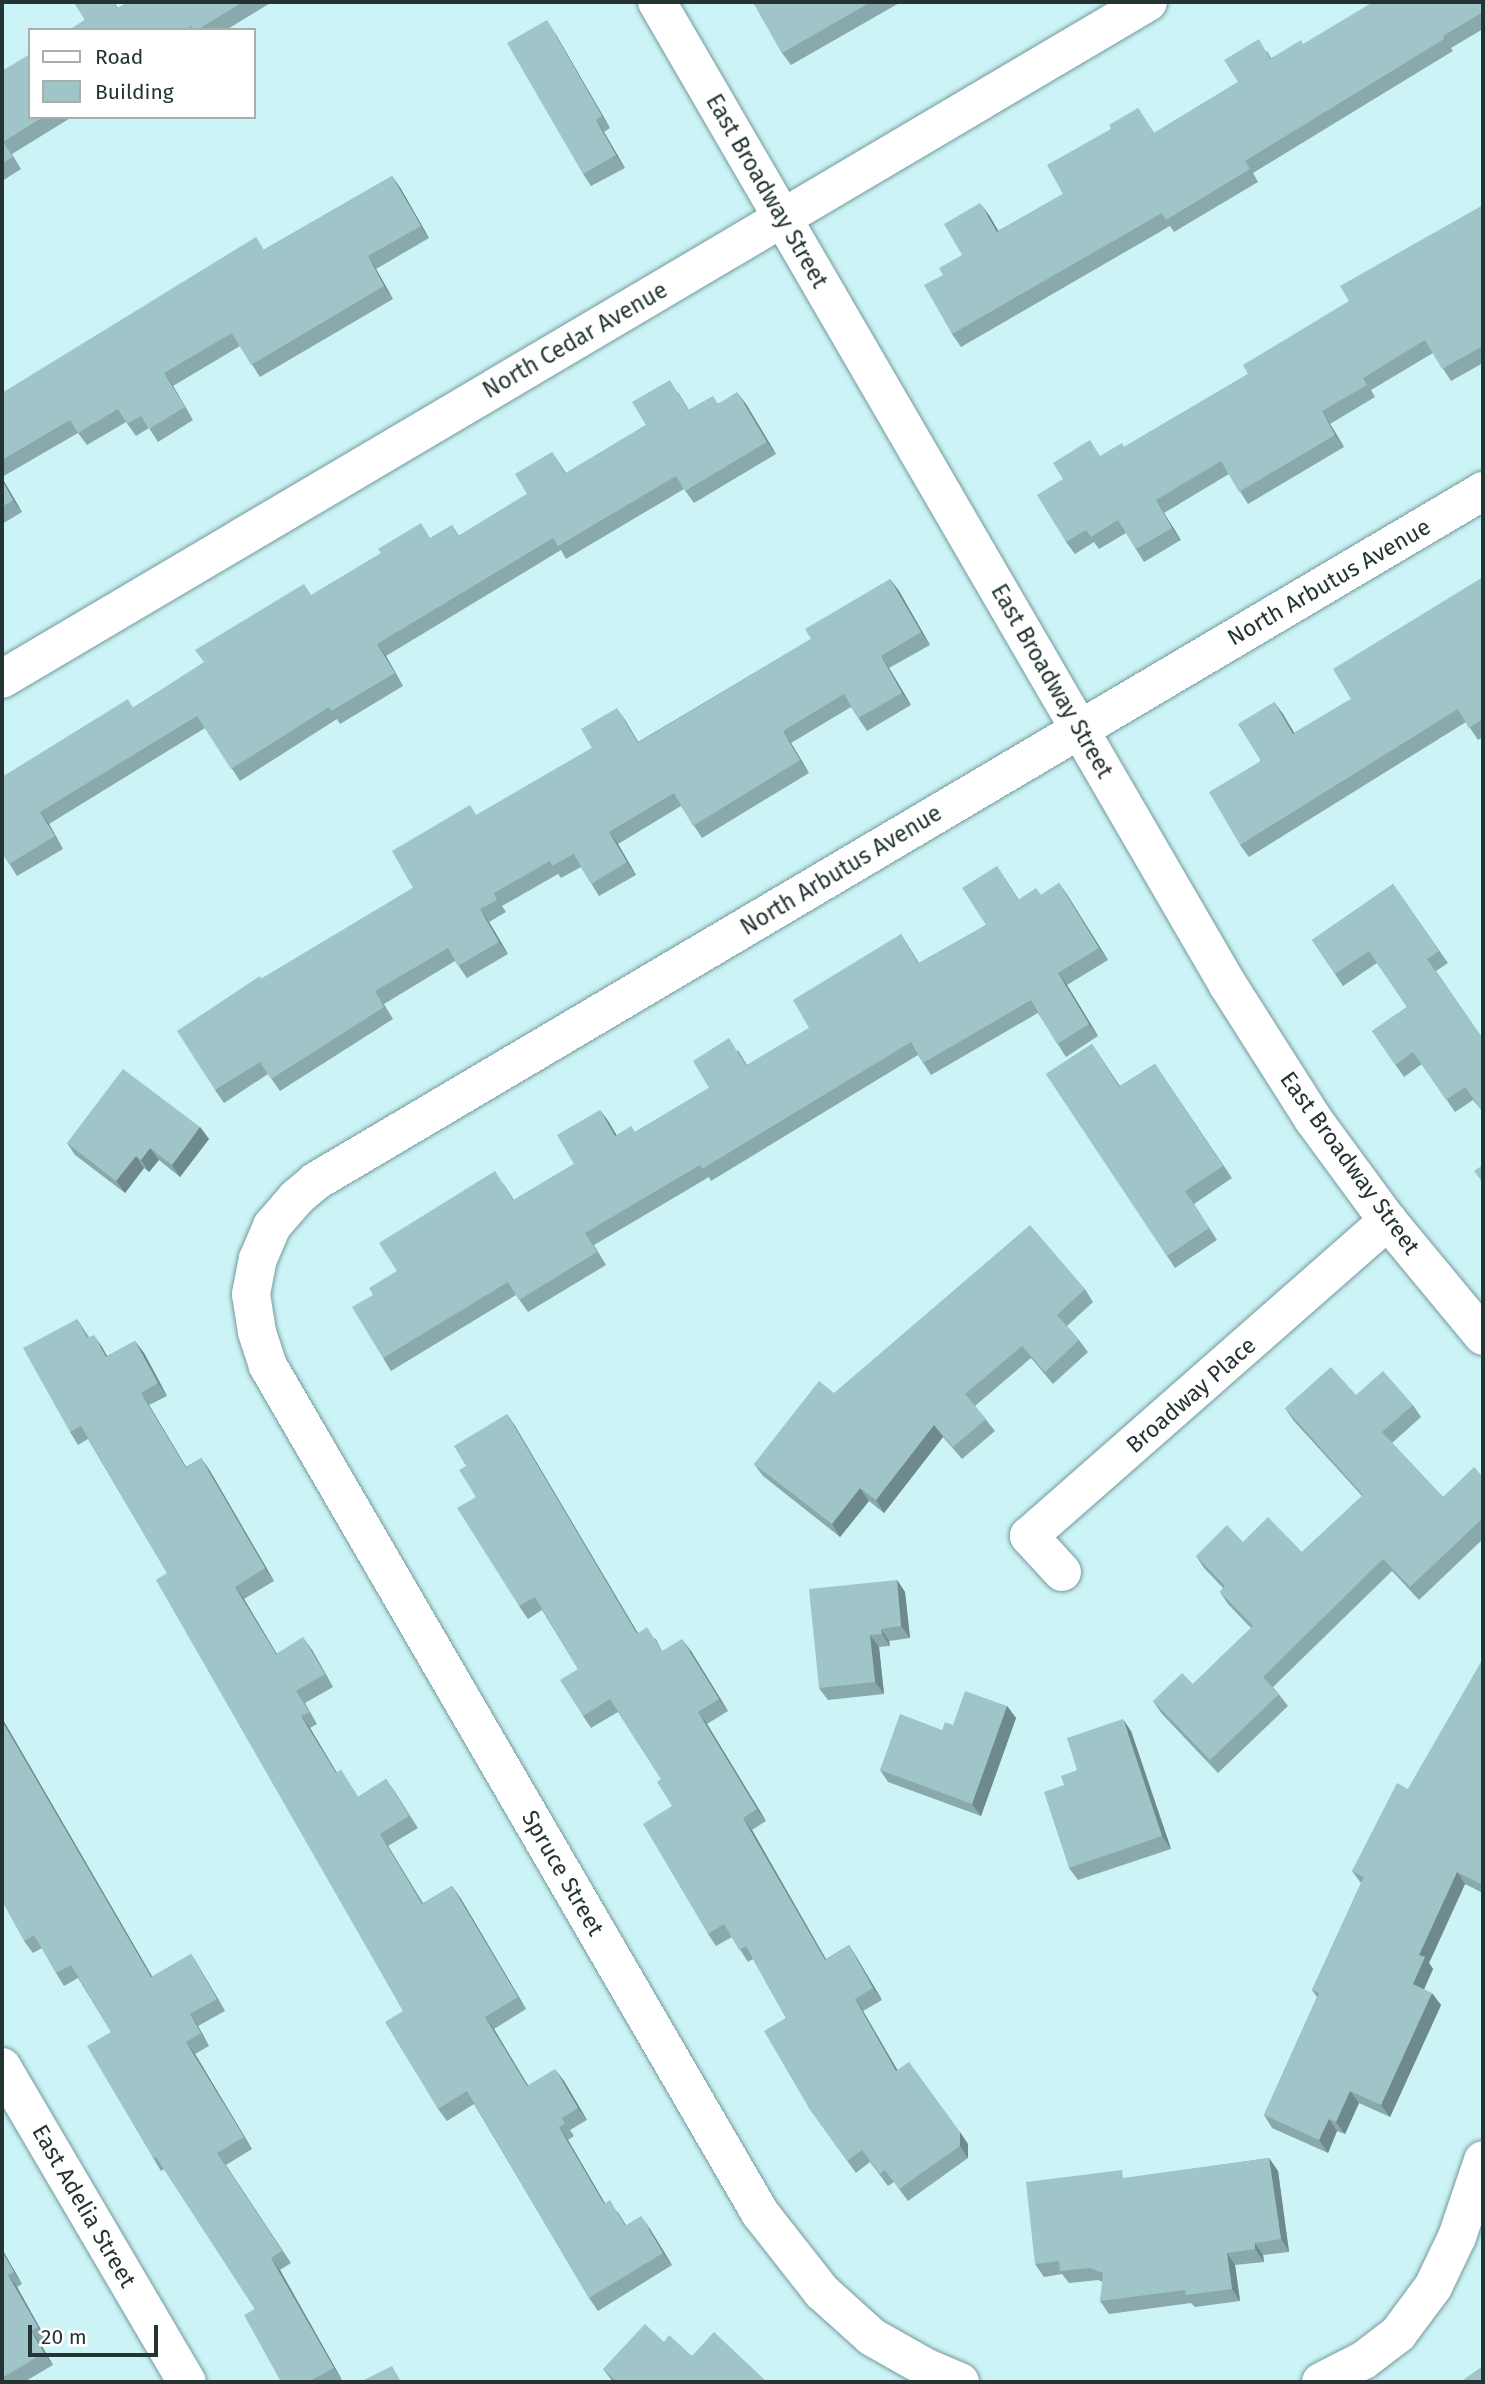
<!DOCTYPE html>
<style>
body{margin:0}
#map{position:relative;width:1485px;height:2384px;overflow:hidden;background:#ccf4f7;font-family:"Fira Sans",sans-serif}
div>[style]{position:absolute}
.roads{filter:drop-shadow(0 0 2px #74999d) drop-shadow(0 0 2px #74999d)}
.minor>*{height:38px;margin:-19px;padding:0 19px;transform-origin:19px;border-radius:19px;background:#fff}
.wall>*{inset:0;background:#89a9ac}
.shaded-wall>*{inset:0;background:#6f8a8c}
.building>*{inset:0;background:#9fc5c8}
span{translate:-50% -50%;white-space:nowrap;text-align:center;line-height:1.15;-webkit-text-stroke:5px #fff;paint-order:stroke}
.street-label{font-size:23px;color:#243435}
.frame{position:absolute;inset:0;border:4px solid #243435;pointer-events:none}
.legend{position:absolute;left:28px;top:28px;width:228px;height:91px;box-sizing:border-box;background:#fff;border:2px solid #a7aeae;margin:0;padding:9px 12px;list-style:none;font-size:21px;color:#243435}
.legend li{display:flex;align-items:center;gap:14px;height:35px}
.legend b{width:35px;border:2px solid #a7aeae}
.scale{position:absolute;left:28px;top:2325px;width:130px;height:32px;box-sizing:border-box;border:4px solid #243435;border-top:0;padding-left:9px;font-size:21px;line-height:24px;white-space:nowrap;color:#243435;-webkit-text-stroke:5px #fff;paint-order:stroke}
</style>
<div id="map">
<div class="roads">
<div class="minor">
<i style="left:657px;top:2px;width:1137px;rotate:59.85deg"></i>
<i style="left:1228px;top:985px;width:159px;rotate:57.6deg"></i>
<i style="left:1313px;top:1119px;width:127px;rotate:53.7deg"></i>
<i style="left:1388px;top:1221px;width:149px;rotate:50.4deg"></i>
<i style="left:2px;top:679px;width:1331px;rotate:-30.57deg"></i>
<i style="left:1062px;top:1572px;width:49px;rotate:-132.5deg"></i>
<i style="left:1029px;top:1536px;width:478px;rotate:-41.3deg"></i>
<i style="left:2px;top:2067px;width:365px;rotate:59.6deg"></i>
<i style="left:960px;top:2382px;width:38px;rotate:-157deg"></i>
<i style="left:925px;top:2367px;width:61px;rotate:-150.5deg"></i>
<i style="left:872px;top:2337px;width:67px;rotate:-138deg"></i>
<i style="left:822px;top:2292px;width:100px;rotate:-128.1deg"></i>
<i style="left:760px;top:2213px;width:980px;rotate:-120.15deg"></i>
<i style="left:268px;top:1366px;width:36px;rotate:-108deg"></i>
<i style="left:257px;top:1332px;width:38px;rotate:-99deg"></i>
<i style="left:251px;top:1294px;width:36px;rotate:-79deg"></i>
<i style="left:258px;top:1259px;width:36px;rotate:-67deg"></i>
<i style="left:272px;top:1226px;width:37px;rotate:-49deg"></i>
<i style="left:296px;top:1198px;width:26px;rotate:-40deg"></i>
<i style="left:316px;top:1181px;width:1356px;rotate:-30.59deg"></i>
<i style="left:1321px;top:2382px;width:48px;rotate:-27.1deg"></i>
<i style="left:1364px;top:2360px;width:43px;rotate:-37.4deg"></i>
<i style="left:1398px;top:2334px;width:59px;rotate:-53.3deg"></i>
<i style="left:1433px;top:2287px;width:55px;rotate:-64.4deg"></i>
<i style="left:1457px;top:2237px;width:81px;rotate:-71.3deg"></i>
</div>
</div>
<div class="wall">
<i style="clip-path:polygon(74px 2px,114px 2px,118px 8px,128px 2px,272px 2px,226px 30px,69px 30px,85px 20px)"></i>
<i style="clip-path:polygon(753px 2px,901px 2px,791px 65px,782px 53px)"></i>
<i style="clip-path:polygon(1483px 2px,1483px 29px,1451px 48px,1453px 51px,1253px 173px,1258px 182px,1174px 232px,1170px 226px,961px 347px,952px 334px,943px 275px,962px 255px,989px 215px,998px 231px,1063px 194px,1111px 129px,1138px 108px,1154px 133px,1238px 82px,1267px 51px,1271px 58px,1304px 44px)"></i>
<i style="clip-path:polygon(555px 33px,610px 128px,604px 132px,625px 168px,591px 186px,583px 174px)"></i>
<i style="clip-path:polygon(2px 71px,30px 117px,72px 117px,12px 154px,21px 169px,2px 181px)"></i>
<i style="clip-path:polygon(392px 176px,401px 189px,429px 238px,376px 269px,393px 299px,260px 377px,240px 346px,173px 386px,193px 420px,158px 442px,149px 428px,136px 436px,126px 422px,87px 445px,78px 433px,2px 477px,2px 393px,265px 249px)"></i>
<i style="clip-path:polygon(1483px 205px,1483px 363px,1451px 381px,1433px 353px,1371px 390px,1375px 397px,1330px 424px,1344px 447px,1248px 504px,1229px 474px,1164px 513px,1181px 540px,1144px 562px,1126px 533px,1099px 549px,1094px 542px,1075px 554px,1066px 542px,1124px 447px,1248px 374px)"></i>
<i style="clip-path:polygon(678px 392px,689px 410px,718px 403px,746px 404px,776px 454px,694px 503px,684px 489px,566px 559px,561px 550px,386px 656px,403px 686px,340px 724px,337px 719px,240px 781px,205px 728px,49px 824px,63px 849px,17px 876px,3px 854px,2px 854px,2px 777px,134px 707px,312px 595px,431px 538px,452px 525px,459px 536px,527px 494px,552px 452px,566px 473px,646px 425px)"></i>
<i style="clip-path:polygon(2px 478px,22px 512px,2px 524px)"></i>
<i style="clip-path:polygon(1483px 577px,1483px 737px,1478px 740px,1466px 722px,1249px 857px,1240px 845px,1274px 702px,1294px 733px,1351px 699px)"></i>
<i style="clip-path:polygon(890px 579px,899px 591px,930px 645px,889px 668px,911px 705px,867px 731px,851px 707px,791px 743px,809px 773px,702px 838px,681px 806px,618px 844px,636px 875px,599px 896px,581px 867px,561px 878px,558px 874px,502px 906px,506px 912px,489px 922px,508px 954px,467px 978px,455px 961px,384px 1004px,393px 1019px,280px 1091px,268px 1074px,224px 1103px,215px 1090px,261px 979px,413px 888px,477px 815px,592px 748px,625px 720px,638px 742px,811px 639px)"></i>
<i style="clip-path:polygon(997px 866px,1019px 900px,1041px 895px,1059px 883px,1108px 960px,1067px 985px,1098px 1036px,1066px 1057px,1038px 1013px,931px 1075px,918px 1055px,711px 1181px,709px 1177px,594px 1245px,606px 1265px,528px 1312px,516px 1295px,391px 1371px,383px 1358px,373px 1295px,397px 1271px,503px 1183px,514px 1200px,574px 1164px,600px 1110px,616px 1135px,635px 1132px,709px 1088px,738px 1050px,747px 1065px,809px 1028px,901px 934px,919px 963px,986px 925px)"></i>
<i style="clip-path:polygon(1393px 884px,1448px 963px,1436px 971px,1483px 1039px,1483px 1112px,1473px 1100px,1455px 1112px,1422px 1064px,1404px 1077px,1372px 1031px,1407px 1007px,1377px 963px,1343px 986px,1312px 940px)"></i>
<i style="clip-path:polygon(1092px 1044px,1120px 1086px,1155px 1064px,1232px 1178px,1194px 1204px,1217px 1240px,1175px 1268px,1046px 1074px)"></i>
<i style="clip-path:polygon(200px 1127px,209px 1139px,180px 1177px,159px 1160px,149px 1172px,144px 1168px,125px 1193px,75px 1155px,67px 1143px)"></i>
<i style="clip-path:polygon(1085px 1289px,1093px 1302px,1067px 1326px,1079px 1340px,1088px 1352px,1053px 1384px,1031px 1358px,975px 1406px,995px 1431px,962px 1459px,943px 1437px,884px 1513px,869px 1501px,840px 1537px,763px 1476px,754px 1464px,834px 1393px)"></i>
<i style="clip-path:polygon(77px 1319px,89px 1337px,102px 1347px,107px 1356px,135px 1341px,144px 1353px,167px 1396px,149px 1405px,186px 1467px,201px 1458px,210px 1471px,274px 1581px,244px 1599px,276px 1653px,312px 1650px,333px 1687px,305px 1703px,317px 1724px,310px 1728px,337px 1773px,341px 1770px,358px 1797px,386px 1779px,395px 1792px,418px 1828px,388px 1846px,423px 1903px,452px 1886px,461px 1899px,526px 2009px,494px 2029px,528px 2085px,564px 2081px,587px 2120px,570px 2130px,574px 2136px,568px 2140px,605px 2203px,618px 2212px,626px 2225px,650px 2229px,672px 2265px,598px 2311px,589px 2298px,474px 2104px,447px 2121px,438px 2109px,403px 2011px,167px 1573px,88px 1439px,78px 1445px,70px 1432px)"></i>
<i style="clip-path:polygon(1356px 1395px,1413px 1405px,1421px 1417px,1392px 1443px,1443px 1497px,1483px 1477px,1483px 1539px,1419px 1600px,1392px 1571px,1273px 1687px,1288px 1706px,1218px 1773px,1162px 1714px,1153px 1701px,1193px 1684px,1251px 1628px,1228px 1604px,1220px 1592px,1223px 1588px,1204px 1568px,1196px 1556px,1243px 1542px,1302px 1552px,1362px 1496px,1293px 1420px,1285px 1408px)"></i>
<i style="clip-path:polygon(507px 1414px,515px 1426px,638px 1633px,656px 1639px,662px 1651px,691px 1651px,728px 1711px,707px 1724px,766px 1821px,752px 1830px,826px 1959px,849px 1945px,857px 1958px,882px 2000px,863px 2011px,897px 2070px,968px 2144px,968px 2158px,908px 2201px,894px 2182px,888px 2186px,870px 2162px,856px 2173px,809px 2108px,786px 2018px,753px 1959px,748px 1962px,732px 1937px,716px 1946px,708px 1934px,672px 1806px,661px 1779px,618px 1712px,591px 1728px,583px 1716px,578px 1669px,542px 1610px,528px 1619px,519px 1606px,476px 1497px,466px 1466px)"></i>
<i style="clip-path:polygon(897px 1580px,905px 1592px,910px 1638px,889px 1641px,890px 1646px,879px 1647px,884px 1694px,828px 1700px,819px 1688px)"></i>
<i style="clip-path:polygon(1483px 1659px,1483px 1893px,1465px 1884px,1429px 1963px,1433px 1969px,1424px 1989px,1441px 2005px,1390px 2117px,1359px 2103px,1345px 2134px,1337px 2131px,1328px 2153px,1272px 2128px,1264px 2115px,1317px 1997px,1312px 1990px,1361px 1883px,1352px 1871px,1408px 1789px)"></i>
<i style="clip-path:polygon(1007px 1706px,1016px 1718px,981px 1816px,888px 1782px,880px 1770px,942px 1730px,953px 1725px)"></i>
<i style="clip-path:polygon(2px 1718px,152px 1977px,191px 1954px,199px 1967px,225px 2011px,198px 2026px,209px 2046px,195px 2054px,252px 2149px,226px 2165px,291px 2263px,280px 2270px,342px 2380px,339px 2382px,281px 2382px,255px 2309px,164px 2169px,161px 2171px,153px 2158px,111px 2032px,78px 1978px,64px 1986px,56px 1973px,42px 1948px,33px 1953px,24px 1941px)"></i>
<i style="clip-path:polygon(1131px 1731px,1171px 1849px,1078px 1880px,1069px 1868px,1064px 1785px,1077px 1770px)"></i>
<i style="clip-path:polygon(1269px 2158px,1278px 2171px,1289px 2252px,1263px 2255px,1264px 2262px,1235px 2265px,1240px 2301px,1195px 2307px,1191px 2303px,1109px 2314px,1100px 2301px,1103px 2282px,1098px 2280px,1069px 2283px,1062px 2274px,1044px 2277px,1035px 2264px,1128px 2178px)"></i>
<i style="clip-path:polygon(2px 2249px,22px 2284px,17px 2287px,46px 2339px,40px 2343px,53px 2365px,24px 2382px,2px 2382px)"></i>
<i style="clip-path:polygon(664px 2342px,692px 2356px,767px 2382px,613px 2382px,603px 2369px)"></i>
</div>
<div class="shaded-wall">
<i style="clip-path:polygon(547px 20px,555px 33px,610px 128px,602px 116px)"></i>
<i style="clip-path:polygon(596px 120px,604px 132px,625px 168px,616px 155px)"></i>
<i style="clip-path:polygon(392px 176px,401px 189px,429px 238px,421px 226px)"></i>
<i style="clip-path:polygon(980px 203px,989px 215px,1006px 244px,997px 232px)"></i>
<i style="clip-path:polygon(368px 256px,376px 269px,393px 299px,384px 286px)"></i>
<i style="clip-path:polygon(164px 373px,173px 386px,193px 420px,185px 407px)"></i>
<i style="clip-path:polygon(737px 392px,746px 404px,776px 454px,767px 442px)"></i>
<i style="clip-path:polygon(1322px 411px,1330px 424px,1344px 447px,1335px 435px)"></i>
<i style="clip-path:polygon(2px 478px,22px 512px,13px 500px,2px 480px)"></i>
<i style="clip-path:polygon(1156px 500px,1164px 513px,1181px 540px,1172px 528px)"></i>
<i style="clip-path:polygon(890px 579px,899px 591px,930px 645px,921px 632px)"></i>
<i style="clip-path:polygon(377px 644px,386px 656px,403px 686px,395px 673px)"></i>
<i style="clip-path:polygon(881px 656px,889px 668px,911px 705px,902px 693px)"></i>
<i style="clip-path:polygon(1274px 702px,1283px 714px,1302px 746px,1293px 734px)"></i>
<i style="clip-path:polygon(617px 708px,625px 720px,646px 755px,638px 743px)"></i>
<i style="clip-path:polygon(783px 731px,791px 743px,809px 773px,800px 760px)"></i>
<i style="clip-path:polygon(40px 812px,49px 824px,63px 849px,55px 836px)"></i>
<i style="clip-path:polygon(609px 832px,618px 844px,636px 875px,627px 862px)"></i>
<i style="clip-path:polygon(1059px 883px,1068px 896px,1108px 960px,1099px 948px)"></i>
<i style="clip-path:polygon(480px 909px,489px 922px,508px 954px,499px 942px)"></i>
<i style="clip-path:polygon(1058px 973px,1067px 985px,1098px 1036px,1089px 1024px)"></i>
<i style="clip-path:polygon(600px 1110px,609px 1122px,624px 1148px,615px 1136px)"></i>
<i style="clip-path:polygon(200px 1127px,209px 1139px,180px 1177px,172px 1165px)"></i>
<i style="clip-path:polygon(150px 1148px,159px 1160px,149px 1172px,141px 1160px)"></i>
<i style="clip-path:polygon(136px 1156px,144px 1168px,125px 1193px,116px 1181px)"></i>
<i style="clip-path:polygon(94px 1335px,102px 1347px,114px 1369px,106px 1357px)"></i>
<i style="clip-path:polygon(135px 1341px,144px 1353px,167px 1396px,158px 1383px)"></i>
<i style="clip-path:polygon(141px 1393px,149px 1405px,194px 1480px,186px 1468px)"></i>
<i style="clip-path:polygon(507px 1414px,515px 1426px,645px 1646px,637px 1634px)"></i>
<i style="clip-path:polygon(934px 1425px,943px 1437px,884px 1513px,876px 1500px)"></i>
<i style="clip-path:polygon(201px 1458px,210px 1471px,274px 1581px,265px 1568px)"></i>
<i style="clip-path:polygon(860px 1488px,869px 1501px,840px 1537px,832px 1524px)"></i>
<i style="clip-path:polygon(897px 1580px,905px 1592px,910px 1638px,901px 1626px)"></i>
<i style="clip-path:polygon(235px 1587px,244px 1599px,284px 1666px,276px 1654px)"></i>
<i style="clip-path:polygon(881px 1629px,889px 1641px,890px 1646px,882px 1634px)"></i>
<i style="clip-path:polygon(870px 1635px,879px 1647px,884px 1694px,875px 1682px)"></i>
<i style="clip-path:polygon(303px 1637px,312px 1650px,333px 1687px,325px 1674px)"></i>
<i style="clip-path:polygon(682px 1639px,691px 1651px,728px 1711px,719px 1699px)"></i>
<i style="clip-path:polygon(1007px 1706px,1016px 1718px,981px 1816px,972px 1804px)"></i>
<i style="clip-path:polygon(698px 1712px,707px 1724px,766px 1821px,757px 1809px)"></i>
<i style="clip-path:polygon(301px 1716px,310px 1728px,344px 1785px,336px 1773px)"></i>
<i style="clip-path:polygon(2px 1718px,160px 1990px,151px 1977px,2px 1721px)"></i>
<i style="clip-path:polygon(1123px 1719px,1131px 1731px,1171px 1849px,1162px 1836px)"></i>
<i style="clip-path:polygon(743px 1818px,752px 1830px,833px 1972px,825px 1960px)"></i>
<i style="clip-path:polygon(380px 1834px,388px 1846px,430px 1916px,422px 1904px)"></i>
<i style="clip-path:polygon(1457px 1872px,1465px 1884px,1429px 1963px,1433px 1969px,1421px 1996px,1413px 1984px,1419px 1955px)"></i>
<i style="clip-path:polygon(452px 1886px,461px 1899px,526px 2009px,518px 1997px)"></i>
<i style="clip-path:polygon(849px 1945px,857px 1958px,882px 2000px,873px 1988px)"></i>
<i style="clip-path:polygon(191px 1954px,199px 1967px,225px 2011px,217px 1999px)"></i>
<i style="clip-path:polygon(1432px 1993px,1441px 2005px,1390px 2117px,1381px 2105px)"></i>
<i style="clip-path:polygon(855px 1999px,863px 2011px,905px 2083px,896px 2071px)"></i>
<i style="clip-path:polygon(190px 2014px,198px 2026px,209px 2046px,201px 2033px)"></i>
<i style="clip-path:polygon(485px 2017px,494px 2029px,535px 2098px,527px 2086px)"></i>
<i style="clip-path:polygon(186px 2042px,195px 2054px,252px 2149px,244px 2137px)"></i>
<i style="clip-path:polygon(555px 2069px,564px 2081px,587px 2120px,578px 2108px)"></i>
<i style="clip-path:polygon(1350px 2091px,1359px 2103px,1345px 2134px,1336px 2122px)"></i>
<i style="clip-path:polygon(1329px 2119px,1337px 2131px,1328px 2153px,1319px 2140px)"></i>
<i style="clip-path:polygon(559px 2127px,568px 2140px,612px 2216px,604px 2204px)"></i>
<i style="clip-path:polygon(960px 2132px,968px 2144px,968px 2158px,960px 2146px)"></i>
<i style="clip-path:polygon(1269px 2158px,1278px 2171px,1289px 2252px,1281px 2239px)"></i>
<i style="clip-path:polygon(641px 2216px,650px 2229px,672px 2265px,663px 2253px)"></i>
<i style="clip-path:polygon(1255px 2243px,1263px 2255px,1264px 2262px,1255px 2249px)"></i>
<i style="clip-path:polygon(2px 2249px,22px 2284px,14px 2272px,2px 2251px)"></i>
<i style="clip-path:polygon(1227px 2253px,1235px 2265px,1240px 2301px,1232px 2289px)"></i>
<i style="clip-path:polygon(271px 2258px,280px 2270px,342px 2380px,334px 2368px)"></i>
<i style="clip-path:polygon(8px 2275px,17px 2287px,46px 2339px,38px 2327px)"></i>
<i style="clip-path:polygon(31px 2331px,40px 2343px,53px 2365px,44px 2353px)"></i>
</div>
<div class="building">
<i style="clip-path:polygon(74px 2px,113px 2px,117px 8px,128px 2px,243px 2px,197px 30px,194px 30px,191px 26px,185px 30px,69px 30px,85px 20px)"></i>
<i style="clip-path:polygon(753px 2px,871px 2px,782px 53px)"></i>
<i style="clip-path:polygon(1373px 2px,1483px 2px,1483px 12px,1443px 36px,1444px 39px,1245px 161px,1250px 169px,1166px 220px,1162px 213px,952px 334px,924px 285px,943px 275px,939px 268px,962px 255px,944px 224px,980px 203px,997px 232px,1063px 194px,1047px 165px,1111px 129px,1109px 125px,1138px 108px,1154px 133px,1238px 82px,1224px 60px,1259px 39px,1270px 59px,1301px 40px,1303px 44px)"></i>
<i style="clip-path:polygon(547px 20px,602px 116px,596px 120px,616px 155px,583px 174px,507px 43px)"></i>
<i style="clip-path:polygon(30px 54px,30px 117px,43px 117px,3px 142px,13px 157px,2px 163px,2px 71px)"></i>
<i style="clip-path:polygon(392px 176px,421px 226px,368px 256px,384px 286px,251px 365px,232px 333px,164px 373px,185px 407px,149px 429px,141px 416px,127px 424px,118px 409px,78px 433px,70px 420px,2px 460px,2px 393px,256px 237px,264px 250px)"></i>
<i style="clip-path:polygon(1483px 205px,1483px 346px,1442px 369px,1425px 340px,1363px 378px,1367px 385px,1322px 411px,1335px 435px,1239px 492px,1221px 461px,1156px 500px,1172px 528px,1136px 549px,1118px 520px,1091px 537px,1086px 530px,1066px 542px,1037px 495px,1063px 479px,1053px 463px,1090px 440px,1100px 456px,1122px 443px,1124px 447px,1248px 374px,1243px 365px,1349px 301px,1340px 286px)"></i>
<i style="clip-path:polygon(670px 380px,688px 410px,713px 396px,718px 404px,737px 392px,767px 442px,685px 491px,676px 476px,558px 546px,553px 538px,377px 644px,395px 673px,331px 711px,329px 707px,231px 769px,197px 716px,40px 812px,55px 836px,9px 864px,2px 852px,2px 777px,128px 699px,133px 708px,204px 662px,195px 650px,304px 584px,311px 595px,381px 553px,378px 549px,421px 523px,430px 538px,452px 525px,458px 536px,527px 494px,515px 474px,552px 452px,565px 474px,646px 425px,632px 402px)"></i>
<i style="clip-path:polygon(2px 480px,13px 500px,2px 507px)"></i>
<i style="clip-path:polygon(1483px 577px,1483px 719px,1469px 728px,1458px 709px,1240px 845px,1209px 792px,1261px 761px,1238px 724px,1274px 702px,1293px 734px,1351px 699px,1333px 669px)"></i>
<i style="clip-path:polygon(890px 579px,921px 632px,881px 656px,902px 693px,858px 718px,844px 694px,783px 731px,800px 760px,693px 826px,674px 793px,609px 832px,627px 862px,591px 884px,574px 854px,552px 866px,550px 861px,494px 893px,497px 900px,480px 909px,499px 942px,458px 966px,448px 948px,375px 991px,384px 1007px,271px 1079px,260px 1062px,215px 1090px,177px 1031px,260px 976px,261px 979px,413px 888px,392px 851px,470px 805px,476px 815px,592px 748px,581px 729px,617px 708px,638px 743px,811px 639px,805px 629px)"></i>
<i style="clip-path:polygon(997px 866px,1018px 900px,1036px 888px,1041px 895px,1059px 883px,1099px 948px,1058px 973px,1089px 1024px,1057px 1044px,1031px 1000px,923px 1063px,911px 1042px,702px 1169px,700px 1165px,585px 1233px,597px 1252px,519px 1300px,508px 1282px,383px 1358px,352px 1307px,373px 1295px,369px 1288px,397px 1271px,379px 1243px,495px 1171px,513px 1200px,574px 1164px,557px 1135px,600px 1110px,615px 1136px,631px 1126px,635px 1132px,709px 1088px,693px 1061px,729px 1038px,746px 1066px,809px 1028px,793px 1000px,901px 934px,918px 964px,986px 925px,962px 888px)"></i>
<i style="clip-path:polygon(1393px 884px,1439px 951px,1427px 959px,1483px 1039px,1483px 1112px,1465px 1087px,1446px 1100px,1413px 1052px,1395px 1065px,1372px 1031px,1407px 1007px,1369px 951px,1335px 974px,1312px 940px)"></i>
<i style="clip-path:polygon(1092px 1044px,1119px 1087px,1155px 1064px,1223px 1166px,1185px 1191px,1209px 1228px,1167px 1256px,1046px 1074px)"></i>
<i style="clip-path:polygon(123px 1069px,200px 1127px,172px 1165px,150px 1148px,141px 1160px,136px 1156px,116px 1181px,67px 1143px)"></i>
<i style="clip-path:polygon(1483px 1165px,1483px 1183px,1474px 1171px)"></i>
<i style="clip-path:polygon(1030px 1225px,1085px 1289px,1057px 1315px,1079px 1340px,1045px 1372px,1022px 1346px,965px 1394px,986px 1419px,953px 1447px,934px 1425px,876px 1500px,860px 1488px,832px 1524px,754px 1464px,819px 1381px,834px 1393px)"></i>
<i style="clip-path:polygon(77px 1319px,87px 1338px,94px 1335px,106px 1357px,135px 1341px,158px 1383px,141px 1393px,186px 1468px,201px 1458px,265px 1568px,235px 1587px,276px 1654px,303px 1637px,325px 1674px,296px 1691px,309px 1712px,301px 1716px,336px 1773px,341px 1770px,358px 1797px,386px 1779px,409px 1816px,380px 1834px,422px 1904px,452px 1886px,518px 1997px,485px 2017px,527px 2086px,555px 2069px,578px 2108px,562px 2118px,565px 2124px,559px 2127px,604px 2204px,610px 2200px,625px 2226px,641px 2216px,663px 2253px,589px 2298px,467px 2091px,438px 2109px,385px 2022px,403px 2011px,156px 1580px,167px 1573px,81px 1426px,70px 1432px,23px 1348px)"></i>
<i style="clip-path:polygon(1331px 1367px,1356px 1395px,1383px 1371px,1413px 1405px,1382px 1432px,1443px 1497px,1474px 1467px,1483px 1477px,1483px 1518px,1410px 1587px,1383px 1559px,1263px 1677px,1279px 1694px,1210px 1760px,1153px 1701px,1182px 1673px,1193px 1684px,1253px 1626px,1220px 1592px,1225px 1586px,1196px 1556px,1227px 1525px,1243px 1542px,1268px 1517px,1302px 1552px,1363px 1495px,1285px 1408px)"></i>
<i style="clip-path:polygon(507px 1414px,637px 1634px,647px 1627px,662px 1651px,682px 1639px,719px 1699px,698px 1712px,757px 1809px,743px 1818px,825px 1960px,849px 1945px,873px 1988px,855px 1999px,896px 2071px,909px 2062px,960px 2132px,960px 2146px,899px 2189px,885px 2170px,880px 2174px,862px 2150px,847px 2161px,809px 2108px,764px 2031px,786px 2018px,746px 1946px,739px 1950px,724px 1924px,708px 1934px,643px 1824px,672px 1806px,657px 1782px,661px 1779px,610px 1699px,583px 1716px,560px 1680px,578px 1669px,535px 1597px,519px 1606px,457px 1508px,476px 1497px,459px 1470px,466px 1466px,454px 1446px)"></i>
<i style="clip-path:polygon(897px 1580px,901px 1626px,881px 1629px,882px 1634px,870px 1635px,875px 1682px,819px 1688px,809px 1589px)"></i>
<i style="clip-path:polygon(1483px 1659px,1483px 1879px,1481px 1884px,1457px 1872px,1419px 1955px,1425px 1957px,1413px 1984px,1432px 1993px,1381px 2105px,1350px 2091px,1336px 2122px,1329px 2119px,1319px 2140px,1264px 2115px,1319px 1993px,1312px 1990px,1364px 1877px,1352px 1871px,1397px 1783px,1408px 1789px)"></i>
<i style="clip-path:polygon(965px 1691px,1007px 1706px,972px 1804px,880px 1770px,900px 1714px,942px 1730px,945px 1722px,953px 1725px)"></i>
<i style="clip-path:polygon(1123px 1719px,1162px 1836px,1069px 1868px,1044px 1792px,1064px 1785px,1061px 1776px,1077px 1770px,1067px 1738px)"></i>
<i style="clip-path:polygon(2px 1721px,151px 1977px,191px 1954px,217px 1999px,190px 2014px,201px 2033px,186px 2042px,244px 2137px,217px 2153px,282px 2251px,271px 2258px,334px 2368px,308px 2382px,281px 2382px,244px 2315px,255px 2309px,156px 2157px,153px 2158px,87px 2046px,111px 2032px,71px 1965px,56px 1973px,34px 1935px,24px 1941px,2px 1901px)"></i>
<i style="clip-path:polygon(1269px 2158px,1281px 2239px,1255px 2243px,1255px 2249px,1227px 2253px,1232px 2289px,1186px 2295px,1185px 2290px,1100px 2301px,1103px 2273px,1090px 2268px,1060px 2271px,1059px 2261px,1035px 2264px,1026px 2182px,1122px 2170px,1123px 2178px)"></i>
<i style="clip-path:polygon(2px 2251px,14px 2272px,8px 2275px,38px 2327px,31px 2331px,44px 2353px,2px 2378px)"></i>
<i style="clip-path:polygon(645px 2324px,664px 2342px,669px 2335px,692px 2356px,714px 2332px,767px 2382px,617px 2382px,603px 2369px)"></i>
<i style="clip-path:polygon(392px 2366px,401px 2382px,360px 2382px)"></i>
<i style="clip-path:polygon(1483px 2366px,1483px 2382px,1460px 2382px)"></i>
</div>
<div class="street-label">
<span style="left:767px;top:191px;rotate:60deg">East Broadway Street</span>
<span style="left:575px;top:340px;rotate:-30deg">North Cedar Avenue</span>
<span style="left:1329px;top:582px;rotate:-30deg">North Arbutus Avenue</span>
<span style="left:1052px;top:681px;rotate:60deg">East Broadway Street</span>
<span style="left:841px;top:870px;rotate:-31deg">North Arbutus Avenue</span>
<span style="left:1350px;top:1163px;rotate:54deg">East Broadway Street</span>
<span style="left:1191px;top:1395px;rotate:-41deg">Broadway Place</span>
<span style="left:563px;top:1873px;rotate:60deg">Spruce Street</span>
<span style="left:84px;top:2206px;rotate:60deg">East Adelia Street</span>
</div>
<div class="frame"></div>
<ul class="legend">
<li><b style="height:9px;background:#fff"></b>Road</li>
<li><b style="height:19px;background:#9fc5c8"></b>Building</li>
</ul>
<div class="scale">20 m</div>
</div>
